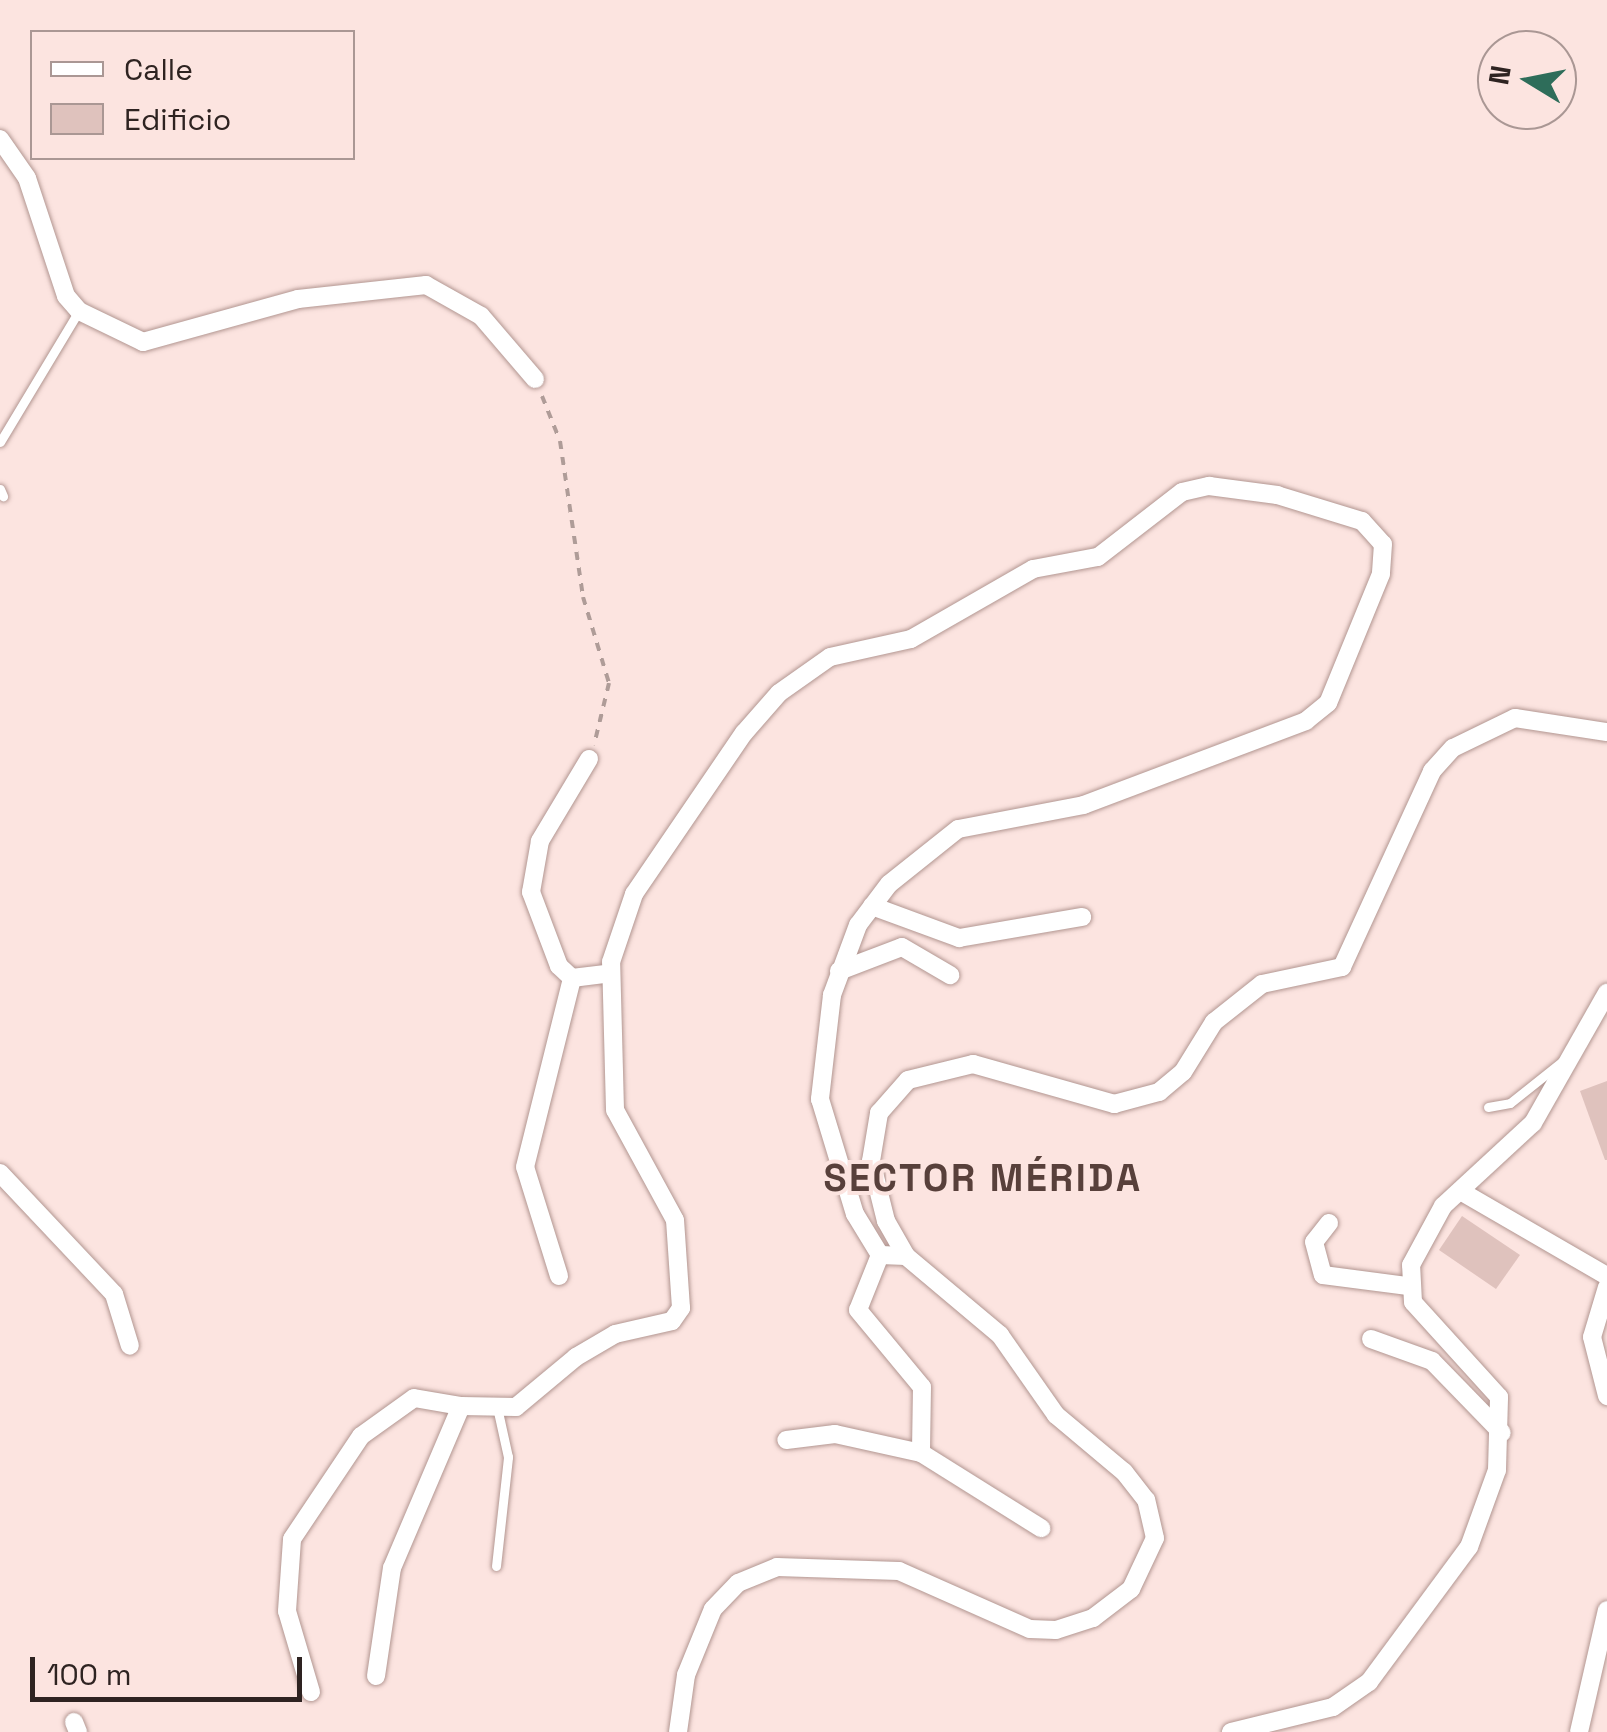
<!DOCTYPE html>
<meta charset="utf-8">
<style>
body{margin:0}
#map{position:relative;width:1607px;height:1732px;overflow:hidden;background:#fce4e0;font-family:"Space Grotesk",sans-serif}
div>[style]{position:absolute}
.building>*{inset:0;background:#dfc2bd}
.path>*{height:4px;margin-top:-2px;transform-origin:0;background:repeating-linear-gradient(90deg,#af9c98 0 8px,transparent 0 16px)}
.roads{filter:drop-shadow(0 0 2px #b29691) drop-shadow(0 0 2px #b29691)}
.service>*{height:9px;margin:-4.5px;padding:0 4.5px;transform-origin:4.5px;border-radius:4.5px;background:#fff}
.minor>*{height:18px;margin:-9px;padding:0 9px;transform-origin:9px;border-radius:9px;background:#fff}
span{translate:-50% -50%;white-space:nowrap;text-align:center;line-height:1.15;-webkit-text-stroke:8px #fce4e0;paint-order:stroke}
.district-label{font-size:38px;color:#58403b;font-weight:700;letter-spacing:2.5px}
.legend{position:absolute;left:30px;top:30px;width:325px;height:130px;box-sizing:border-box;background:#fce4e0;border:2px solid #aa9794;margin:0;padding:12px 18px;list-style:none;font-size:30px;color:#2e2321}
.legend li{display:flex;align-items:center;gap:20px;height:50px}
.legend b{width:50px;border:2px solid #aa9794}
.north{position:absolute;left:1477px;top:30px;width:100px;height:100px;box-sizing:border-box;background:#fce4e0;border:2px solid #aa9794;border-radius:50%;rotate:280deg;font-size:28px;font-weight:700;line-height:40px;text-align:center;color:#2e2321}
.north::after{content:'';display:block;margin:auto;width:35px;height:45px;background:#2e6d5a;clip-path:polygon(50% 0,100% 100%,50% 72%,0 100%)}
.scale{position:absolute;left:30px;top:1657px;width:272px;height:45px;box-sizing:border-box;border:5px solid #2e2321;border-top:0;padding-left:12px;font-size:30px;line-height:35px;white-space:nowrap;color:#2e2321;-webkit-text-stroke:8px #fce4e0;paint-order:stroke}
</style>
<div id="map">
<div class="building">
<i style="clip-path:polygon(1607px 1081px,1607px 1160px,1605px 1160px,1580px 1091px)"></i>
<i style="clip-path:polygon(1462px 1216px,1520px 1255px,1496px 1289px,1439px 1250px)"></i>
</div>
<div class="path">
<i style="left:542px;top:396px;width:48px;rotate:68.2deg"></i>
<i style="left:560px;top:441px;width:158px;rotate:81.6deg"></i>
<i style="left:583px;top:597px;width:90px;rotate:73.2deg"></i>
<i style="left:609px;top:683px;width:64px;rotate:103.6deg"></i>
</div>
<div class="roads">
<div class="service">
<i style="left:0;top:442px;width:152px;rotate:-59deg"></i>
<i style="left:0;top:489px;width:8px;rotate:67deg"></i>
<i style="left:1488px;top:1107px;width:22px;rotate:-10deg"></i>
<i style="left:1510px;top:1103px;width:69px;rotate:-38.5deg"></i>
<i style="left:496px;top:1566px;width:110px;rotate:-83.7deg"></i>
<i style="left:508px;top:1457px;width:51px;rotate:-102.4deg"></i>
</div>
<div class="minor">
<i style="left:0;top:139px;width:47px;rotate:55.3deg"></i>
<i style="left:27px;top:178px;width:124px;rotate:71.7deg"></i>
<i style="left:66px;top:296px;width:20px;rotate:49deg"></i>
<i style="left:79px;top:311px;width:71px;rotate:25.8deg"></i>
<i style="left:143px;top:342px;width:161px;rotate:-15.5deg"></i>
<i style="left:298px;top:299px;width:129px;rotate:-6.2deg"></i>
<i style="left:426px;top:285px;width:63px;rotate:29.4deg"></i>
<i style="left:481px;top:316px;width:83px;rotate:49.4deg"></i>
<i style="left:589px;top:759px;width:96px;rotate:120.9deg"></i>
<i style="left:540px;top:841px;width:52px;rotate:100deg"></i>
<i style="left:531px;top:892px;width:79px;rotate:69.3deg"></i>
<i style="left:559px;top:966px;width:18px;rotate:43deg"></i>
<i style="left:572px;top:978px;width:38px;rotate:-7deg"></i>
<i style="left:872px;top:906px;width:93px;rotate:20.2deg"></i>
<i style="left:959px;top:938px;width:125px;rotate:-9.7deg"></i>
<i style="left:839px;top:971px;width:67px;rotate:-20.9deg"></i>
<i style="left:902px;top:947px;width:56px;rotate:30.3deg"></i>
<i style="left:0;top:1173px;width:166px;rotate:46.7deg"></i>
<i style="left:114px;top:1294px;width:54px;rotate:72.9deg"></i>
<i style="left:1462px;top:1192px;width:168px;rotate:30.1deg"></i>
<i style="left:1329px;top:1223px;width:24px;rotate:128deg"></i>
<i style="left:1314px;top:1242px;width:34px;rotate:75deg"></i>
<i style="left:1323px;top:1275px;width:86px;rotate:7.4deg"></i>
<i style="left:906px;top:1256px;width:40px;rotate:-119.7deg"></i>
<i style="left:886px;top:1221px;width:62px;rotate:-104deg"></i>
<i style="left:871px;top:1161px;width:49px;rotate:-80.5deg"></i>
<i style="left:879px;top:1113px;width:44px;rotate:-48.7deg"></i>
<i style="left:908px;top:1080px;width:67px;rotate:-13.8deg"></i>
<i style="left:973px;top:1064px;width:147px;rotate:15.8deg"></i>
<i style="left:1114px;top:1104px;width:47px;rotate:-14.9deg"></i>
<i style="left:1159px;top:1092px;width:31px;rotate:-40deg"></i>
<i style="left:1183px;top:1072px;width:59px;rotate:-58.2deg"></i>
<i style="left:1214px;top:1022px;width:61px;rotate:-38.4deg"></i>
<i style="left:1262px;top:984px;width:82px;rotate:-12deg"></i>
<i style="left:1342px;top:967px;width:216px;rotate:-65.3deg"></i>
<i style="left:1432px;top:771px;width:31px;rotate:-48deg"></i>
<i style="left:1453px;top:748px;width:69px;rotate:-25.8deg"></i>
<i style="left:1515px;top:718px;width:93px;rotate:8.7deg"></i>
<i style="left:559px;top:1276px;width:114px;rotate:-107.3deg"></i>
<i style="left:525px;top:1167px;width:195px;rotate:-76deg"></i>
<i style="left:1607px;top:1287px;width:52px;rotate:106.7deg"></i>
<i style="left:1592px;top:1337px;width:61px;rotate:75.7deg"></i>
<i style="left:1371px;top:1339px;width:65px;rotate:19.8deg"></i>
<i style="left:1432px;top:1361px;width:100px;rotate:45.8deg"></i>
<i style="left:921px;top:1453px;width:142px;rotate:32deg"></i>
<i style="left:376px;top:1676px;width:109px;rotate:-81.6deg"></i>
<i style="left:392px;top:1568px;width:176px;rotate:-66.9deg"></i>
<i style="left:461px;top:1406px;width:55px;rotate:1deg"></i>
<i style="left:516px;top:1407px;width:78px;rotate:-39.8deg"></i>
<i style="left:576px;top:1357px;width:45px;rotate:-30.5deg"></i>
<i style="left:615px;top:1334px;width:58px;rotate:-12.8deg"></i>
<i style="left:672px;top:1321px;width:16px;rotate:-55deg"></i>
<i style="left:681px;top:1308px;width:88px;rotate:-93.9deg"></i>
<i style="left:675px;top:1220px;width:125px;rotate:-118.6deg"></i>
<i style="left:615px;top:1110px;width:148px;rotate:-91.5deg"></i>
<i style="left:611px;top:962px;width:72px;rotate:-71.3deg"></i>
<i style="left:634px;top:894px;width:195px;rotate:-55.7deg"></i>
<i style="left:744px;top:733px;width:53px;rotate:-48.8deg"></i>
<i style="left:779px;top:693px;width:62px;rotate:-35.2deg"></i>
<i style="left:830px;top:657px;width:83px;rotate:-12.5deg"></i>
<i style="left:911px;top:639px;width:141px;rotate:-29.8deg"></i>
<i style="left:1033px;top:569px;width:66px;rotate:-10.5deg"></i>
<i style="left:1098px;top:557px;width:106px;rotate:-37.7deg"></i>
<i style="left:1182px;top:492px;width:28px;rotate:-13deg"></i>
<i style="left:1209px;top:486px;width:69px;rotate:7.5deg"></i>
<i style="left:1277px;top:495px;width:89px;rotate:17deg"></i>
<i style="left:1362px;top:521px;width:31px;rotate:48deg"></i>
<i style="left:1383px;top:544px;width:30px;rotate:94deg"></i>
<i style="left:1381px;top:574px;width:139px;rotate:112.3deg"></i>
<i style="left:1328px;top:703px;width:28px;rotate:141deg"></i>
<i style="left:1306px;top:721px;width:237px;rotate:159.3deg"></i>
<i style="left:1084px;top:805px;width:128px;rotate:169.2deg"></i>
<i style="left:958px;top:829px;width:88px;rotate:141.4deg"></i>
<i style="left:889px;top:884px;width:51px;rotate:127.1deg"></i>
<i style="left:858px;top:925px;width:75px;rotate:110.4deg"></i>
<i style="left:832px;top:995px;width:105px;rotate:96.6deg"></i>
<i style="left:820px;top:1099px;width:120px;rotate:73.1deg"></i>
<i style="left:855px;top:1214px;width:48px;rotate:58.6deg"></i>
<i style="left:311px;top:1692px;width:84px;rotate:-106.5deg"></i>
<i style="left:287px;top:1611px;width:72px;rotate:-86deg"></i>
<i style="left:292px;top:1539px;width:124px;rotate:-56.2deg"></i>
<i style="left:361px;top:1436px;width:65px;rotate:-35.6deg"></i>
<i style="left:414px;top:1398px;width:48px;rotate:9.7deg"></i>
<i style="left:74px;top:1722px;width:11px;rotate:68deg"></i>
<i style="left:678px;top:1732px;width:58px;rotate:-82deg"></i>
<i style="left:686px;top:1675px;width:71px;rotate:-67.8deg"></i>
<i style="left:713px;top:1609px;width:36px;rotate:-46deg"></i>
<i style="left:738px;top:1583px;width:42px;rotate:-22.3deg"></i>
<i style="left:777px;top:1567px;width:122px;rotate:1.9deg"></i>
<i style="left:899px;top:1571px;width:143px;rotate:23.9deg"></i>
<i style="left:1030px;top:1629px;width:26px;rotate:2deg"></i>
<i style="left:1056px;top:1630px;width:39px;rotate:-18deg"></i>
<i style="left:1093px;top:1618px;width:48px;rotate:-37.3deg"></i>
<i style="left:1131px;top:1589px;width:56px;rotate:-64.8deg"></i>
<i style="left:1155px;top:1538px;width:39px;rotate:-103deg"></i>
<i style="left:1146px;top:1500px;width:36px;rotate:-128deg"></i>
<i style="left:1124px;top:1472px;width:89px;rotate:-140deg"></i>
<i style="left:1056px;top:1415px;width:98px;rotate:-125deg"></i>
<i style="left:1000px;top:1335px;width:123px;rotate:-140deg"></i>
<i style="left:906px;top:1256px;width:26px;rotate:-178deg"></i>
<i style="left:880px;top:1255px;width:59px;rotate:111.8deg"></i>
<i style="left:858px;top:1310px;width:100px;rotate:50.3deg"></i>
<i style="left:922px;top:1387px;width:66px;rotate:90.9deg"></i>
<i style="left:921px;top:1453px;width:88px;rotate:-167.5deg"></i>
<i style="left:835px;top:1434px;width:49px;rotate:173deg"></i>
<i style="left:1231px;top:1732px;width:105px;rotate:-13.8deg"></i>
<i style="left:1333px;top:1707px;width:44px;rotate:-34.8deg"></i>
<i style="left:1369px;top:1682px;width:168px;rotate:-53.5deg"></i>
<i style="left:1469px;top:1547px;width:82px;rotate:-70deg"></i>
<i style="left:1497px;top:1470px;width:73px;rotate:-88.4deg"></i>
<i style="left:1499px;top:1397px;width:128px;rotate:-132.2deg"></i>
<i style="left:1413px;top:1302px;width:37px;rotate:-93deg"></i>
<i style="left:1411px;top:1265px;width:67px;rotate:-61.5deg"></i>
<i style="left:1443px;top:1206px;width:122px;rotate:-42.7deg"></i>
<i style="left:1533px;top:1123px;width:150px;rotate:-60.4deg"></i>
<i style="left:1579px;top:1732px;width:125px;rotate:-77.1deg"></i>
</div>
</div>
<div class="district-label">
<span style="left:983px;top:1179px">SECTOR MÉRIDA</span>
</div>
<ul class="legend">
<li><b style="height:12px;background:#fff"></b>Calle</li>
<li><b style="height:28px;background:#dfc2bd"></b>Edificio</li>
</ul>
<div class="north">N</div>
<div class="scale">100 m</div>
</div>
